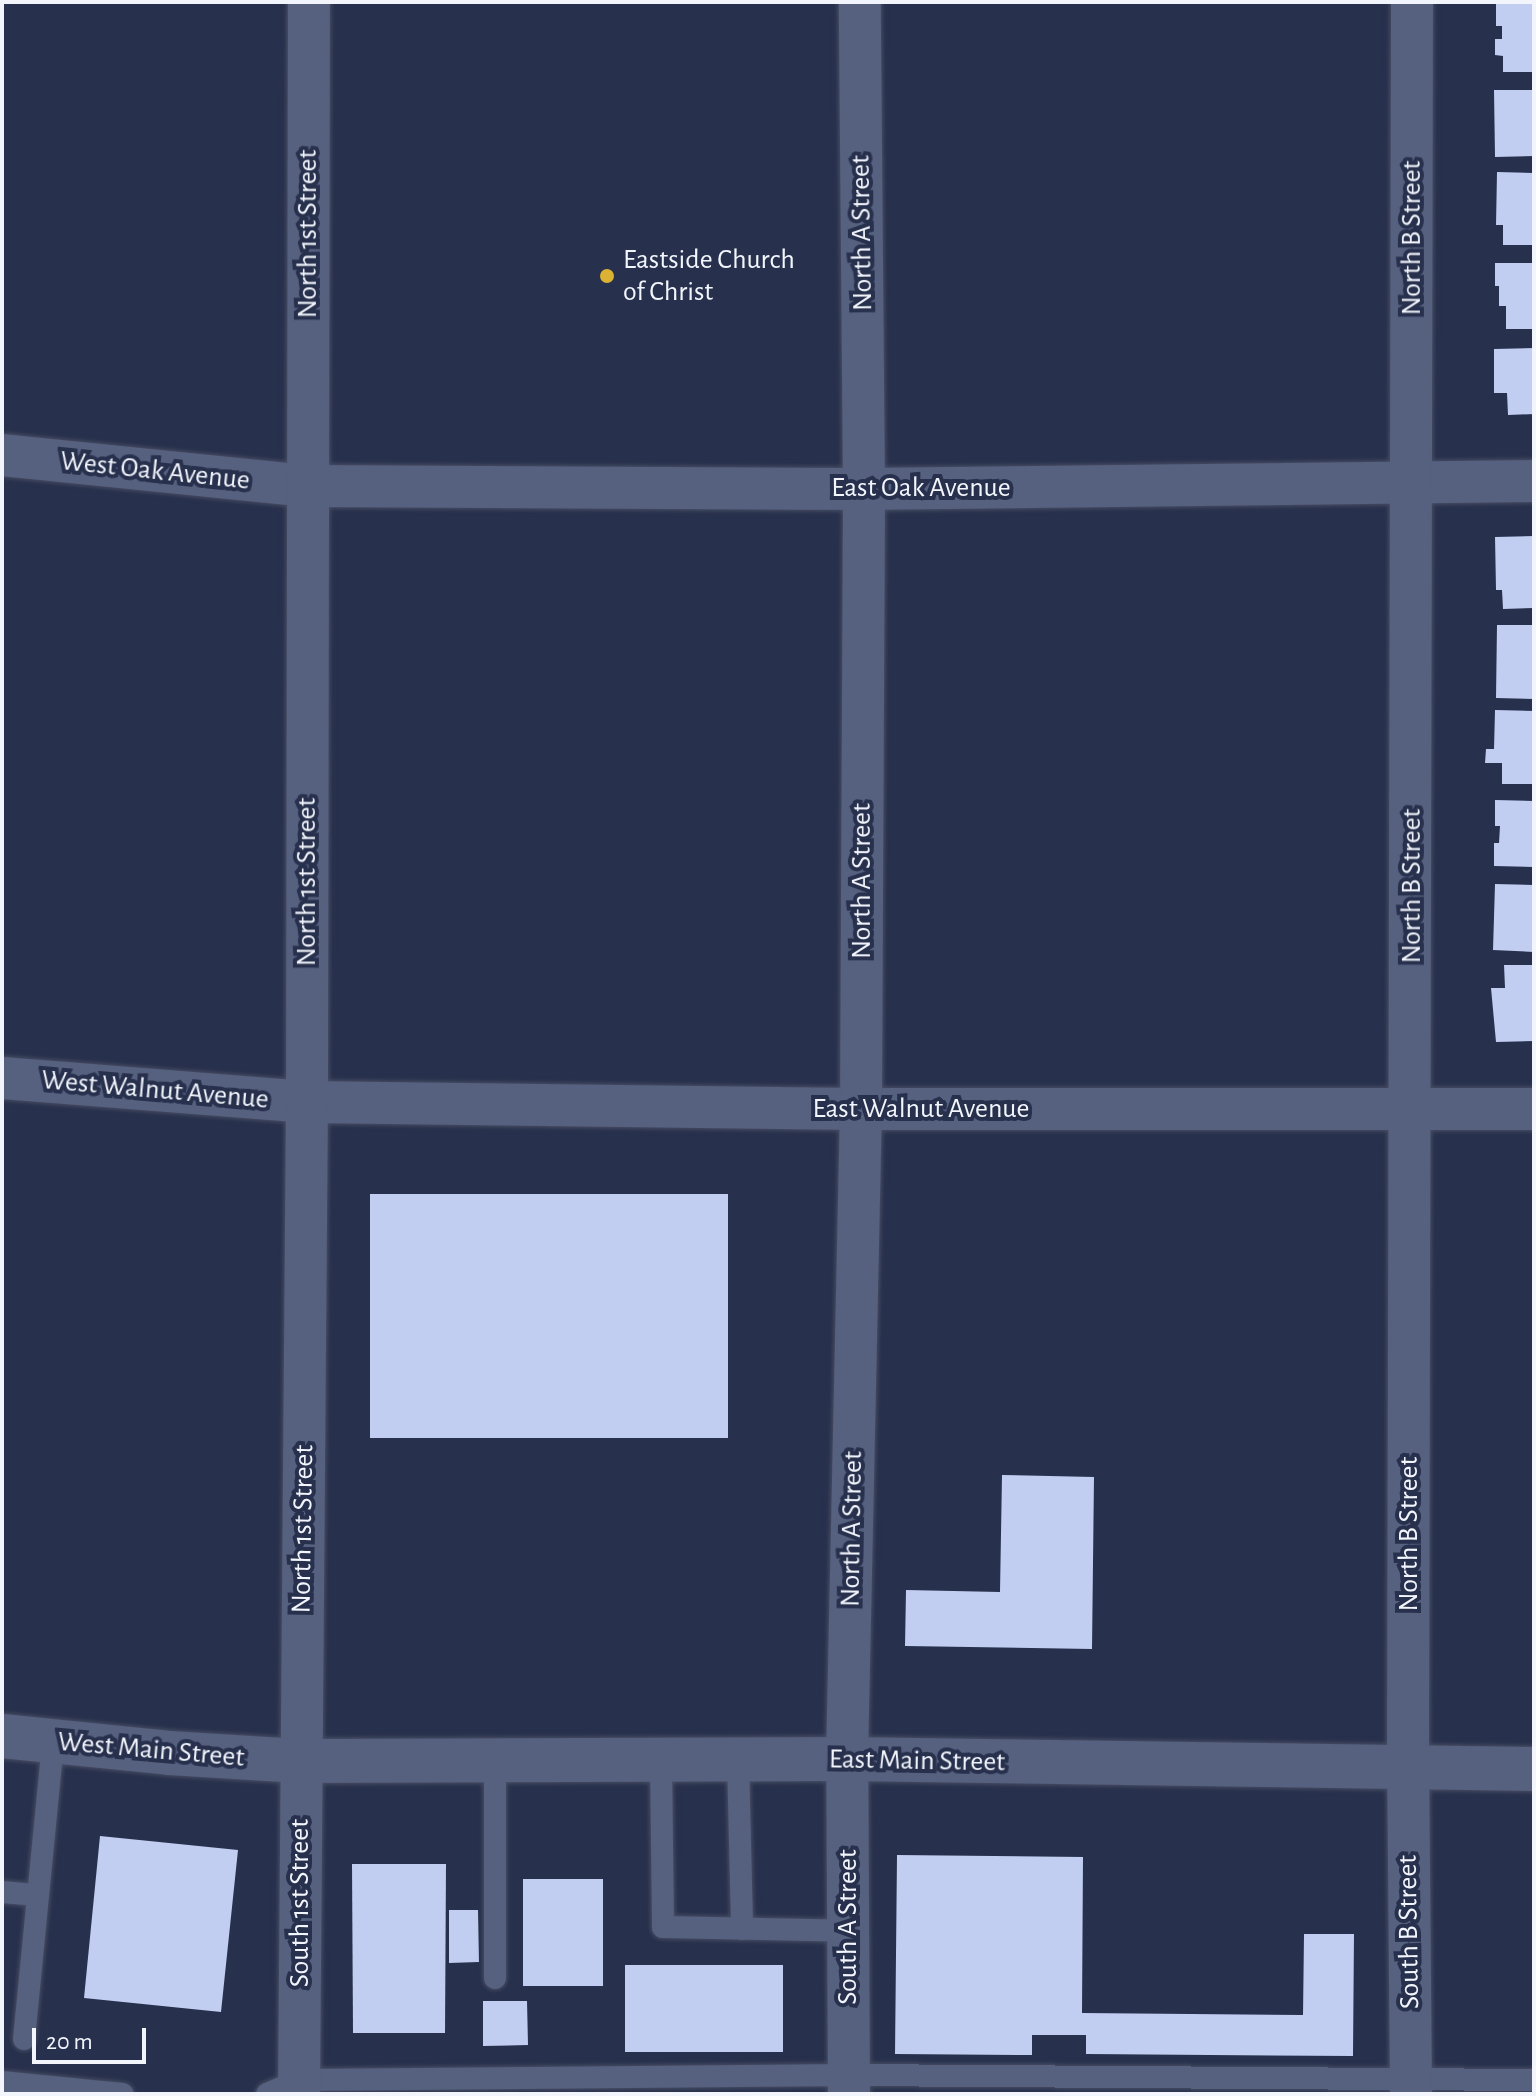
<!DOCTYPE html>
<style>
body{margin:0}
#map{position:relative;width:1536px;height:2096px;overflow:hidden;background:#27304c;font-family:"Alegreya Sans",sans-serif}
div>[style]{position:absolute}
.building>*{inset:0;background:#c1cdf1}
.roads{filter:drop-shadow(0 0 2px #464c62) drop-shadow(0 0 2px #464c62)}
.lane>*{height:22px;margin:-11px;padding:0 11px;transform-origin:11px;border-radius:11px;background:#56607f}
.street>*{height:42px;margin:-21px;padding:0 21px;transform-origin:21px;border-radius:21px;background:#56607f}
.secondary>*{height:44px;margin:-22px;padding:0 22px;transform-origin:22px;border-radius:22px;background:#56607f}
.dots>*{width:22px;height:22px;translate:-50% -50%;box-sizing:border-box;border:4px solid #27304c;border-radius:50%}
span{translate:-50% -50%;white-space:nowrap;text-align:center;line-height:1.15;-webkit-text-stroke:8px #27304c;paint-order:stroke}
.street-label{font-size:28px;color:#f2f5fc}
.poi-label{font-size:28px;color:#f2f5fc}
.left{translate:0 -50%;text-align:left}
.frame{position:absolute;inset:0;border:4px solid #f2f5fc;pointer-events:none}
.scale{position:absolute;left:32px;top:2028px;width:114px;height:36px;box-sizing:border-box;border:4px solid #f2f5fc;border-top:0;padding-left:10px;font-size:24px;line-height:28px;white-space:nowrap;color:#f2f5fc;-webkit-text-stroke:6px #27304c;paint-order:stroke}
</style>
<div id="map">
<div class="building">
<i style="clip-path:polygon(1496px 2px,1534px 2px,1534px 72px,1503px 72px,1503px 56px,1495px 55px,1495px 39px,1502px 39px,1502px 26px,1496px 26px)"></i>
<i style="clip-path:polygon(1494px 90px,1534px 90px,1534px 156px,1495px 157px)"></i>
<i style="clip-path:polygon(1497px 172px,1534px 173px,1534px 245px,1503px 245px,1503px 225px,1496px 225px)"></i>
<i style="clip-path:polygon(1495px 263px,1534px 263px,1534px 329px,1506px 329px,1506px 306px,1499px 306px,1499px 286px,1495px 286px)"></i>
<i style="clip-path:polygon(1534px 348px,1534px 414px,1508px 415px,1507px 393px,1494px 393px,1494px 349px)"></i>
<i style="clip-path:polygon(1534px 536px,1534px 608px,1503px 609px,1502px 590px,1496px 590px,1495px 537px)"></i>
<i style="clip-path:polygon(1497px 625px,1534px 625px,1534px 699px,1496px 698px)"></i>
<i style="clip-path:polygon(1495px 710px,1534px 711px,1534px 784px,1502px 784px,1502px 763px,1485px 763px,1486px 749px,1494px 749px)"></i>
<i style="clip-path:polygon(1495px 800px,1534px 801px,1534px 867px,1494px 866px,1494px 843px,1499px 843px,1500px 826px,1495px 826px)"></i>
<i style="clip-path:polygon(1495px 884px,1534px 885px,1534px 952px,1493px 950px)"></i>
<i style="clip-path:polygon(1504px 965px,1534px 965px,1534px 1041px,1496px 1042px,1491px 988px,1505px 988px)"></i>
<i style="clip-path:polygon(370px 1194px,728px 1194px,728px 1438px,370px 1438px)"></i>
<i style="clip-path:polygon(1002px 1475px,1094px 1477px,1092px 1649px,905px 1646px,906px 1590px,1000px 1592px)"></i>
<i style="clip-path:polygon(100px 1836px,238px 1850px,221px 2012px,84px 1998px)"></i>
<i style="clip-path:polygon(897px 1855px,1083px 1857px,1082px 2013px,1303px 2015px,1304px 1934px,1354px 1934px,1353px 2056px,1086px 2054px,1086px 2035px,1032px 2035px,1032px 2055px,895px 2054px)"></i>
<i style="clip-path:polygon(352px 1864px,446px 1864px,445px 2033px,353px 2033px)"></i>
<i style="clip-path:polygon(523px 1879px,603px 1879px,603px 1986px,523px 1986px)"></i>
<i style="clip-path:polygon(449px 1910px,478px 1910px,479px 1962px,449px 1963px)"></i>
<i style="clip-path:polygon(625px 1965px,783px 1965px,783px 2052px,625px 2052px)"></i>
<i style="clip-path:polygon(483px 2001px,527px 2001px,528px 2045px,483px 2046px)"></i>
</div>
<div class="roads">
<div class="lane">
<i style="left:495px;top:1760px;width:218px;rotate:90deg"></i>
<i style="left:661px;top:1760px;width:167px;rotate:89.3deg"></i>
<i style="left:663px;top:1927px;width:185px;rotate:1.2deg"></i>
<i style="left:738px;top:1760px;width:169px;rotate:88.6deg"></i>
<i style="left:2px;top:1892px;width:36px;rotate:5deg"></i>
<i style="left:24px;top:2039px;width:298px;rotate:-84.4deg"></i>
<i style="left:2px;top:2082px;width:121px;rotate:5.7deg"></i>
<i style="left:267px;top:2094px;width:36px;rotate:-23deg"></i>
<i style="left:300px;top:2080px;width:549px;rotate:-0.52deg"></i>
<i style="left:849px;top:2075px;width:685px;rotate:0.42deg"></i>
</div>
<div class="street">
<i style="left:2px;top:455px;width:307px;rotate:5.8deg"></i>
<i style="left:307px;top:486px;width:557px;rotate:0.31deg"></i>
<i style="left:864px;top:489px;width:670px;rotate:-0.68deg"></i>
<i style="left:2px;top:1078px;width:306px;rotate:4.5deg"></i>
<i style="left:307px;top:1102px;width:554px;rotate:0.72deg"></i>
<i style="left:861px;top:1109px;width:673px"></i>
<i style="left:299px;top:2094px;width:992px;rotate:-89.54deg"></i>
<i style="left:307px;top:1102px;width:1100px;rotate:-89.9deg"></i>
<i style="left:849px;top:2094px;width:335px;rotate:-90.3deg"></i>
<i style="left:847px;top:1759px;width:650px;rotate:-88.77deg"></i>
<i style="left:861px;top:1109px;width:620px;rotate:-89.72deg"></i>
<i style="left:864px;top:489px;width:487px;rotate:-90.5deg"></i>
<i style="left:1411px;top:2094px;width:324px;rotate:-90.5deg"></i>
<i style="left:1408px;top:1770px;width:1768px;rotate:-89.87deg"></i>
</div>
<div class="secondary">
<i style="left:2px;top:1736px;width:168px;rotate:5.8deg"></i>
<i style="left:169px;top:1753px;width:131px;rotate:3.5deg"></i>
<i style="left:300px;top:1761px;width:547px;rotate:-0.21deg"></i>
<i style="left:847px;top:1759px;width:687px;rotate:0.83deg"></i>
</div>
</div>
<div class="dots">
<i style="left:607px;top:276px;background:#dbb233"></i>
</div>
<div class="street-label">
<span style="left:862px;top:233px;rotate:-91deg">North A Street</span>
<span style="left:308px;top:234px;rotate:-90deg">North 1st Street</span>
<span style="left:1412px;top:238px;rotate:-90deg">North B Street</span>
<span style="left:155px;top:471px;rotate:6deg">West Oak Avenue</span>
<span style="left:921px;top:488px">East Oak Avenue</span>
<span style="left:862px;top:881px;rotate:-90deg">North A Street</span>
<span style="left:307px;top:882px;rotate:-90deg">North 1st Street</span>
<span style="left:1412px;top:886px;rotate:-90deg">North B Street</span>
<span style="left:155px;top:1090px;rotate:5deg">West Walnut Avenue</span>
<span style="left:921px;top:1109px">East Walnut Avenue</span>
<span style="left:303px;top:1529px;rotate:-89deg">North 1st Street</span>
<span style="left:852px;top:1529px;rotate:-89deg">North A Street</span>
<span style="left:1409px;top:1534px;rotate:-90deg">North B Street</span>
<span style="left:151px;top:1750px;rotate:5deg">West Main Street</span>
<span style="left:917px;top:1761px;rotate:1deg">East Main Street</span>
<span style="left:300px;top:1903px;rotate:-90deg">South 1st Street</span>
<span style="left:848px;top:1927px;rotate:-90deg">South A Street</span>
<span style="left:1409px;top:1932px;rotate:-91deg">South B Street</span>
</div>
<div class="poi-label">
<span class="left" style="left:623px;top:276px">Eastside Church<br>of Christ</span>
</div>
<div class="frame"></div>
<div class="scale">20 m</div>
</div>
